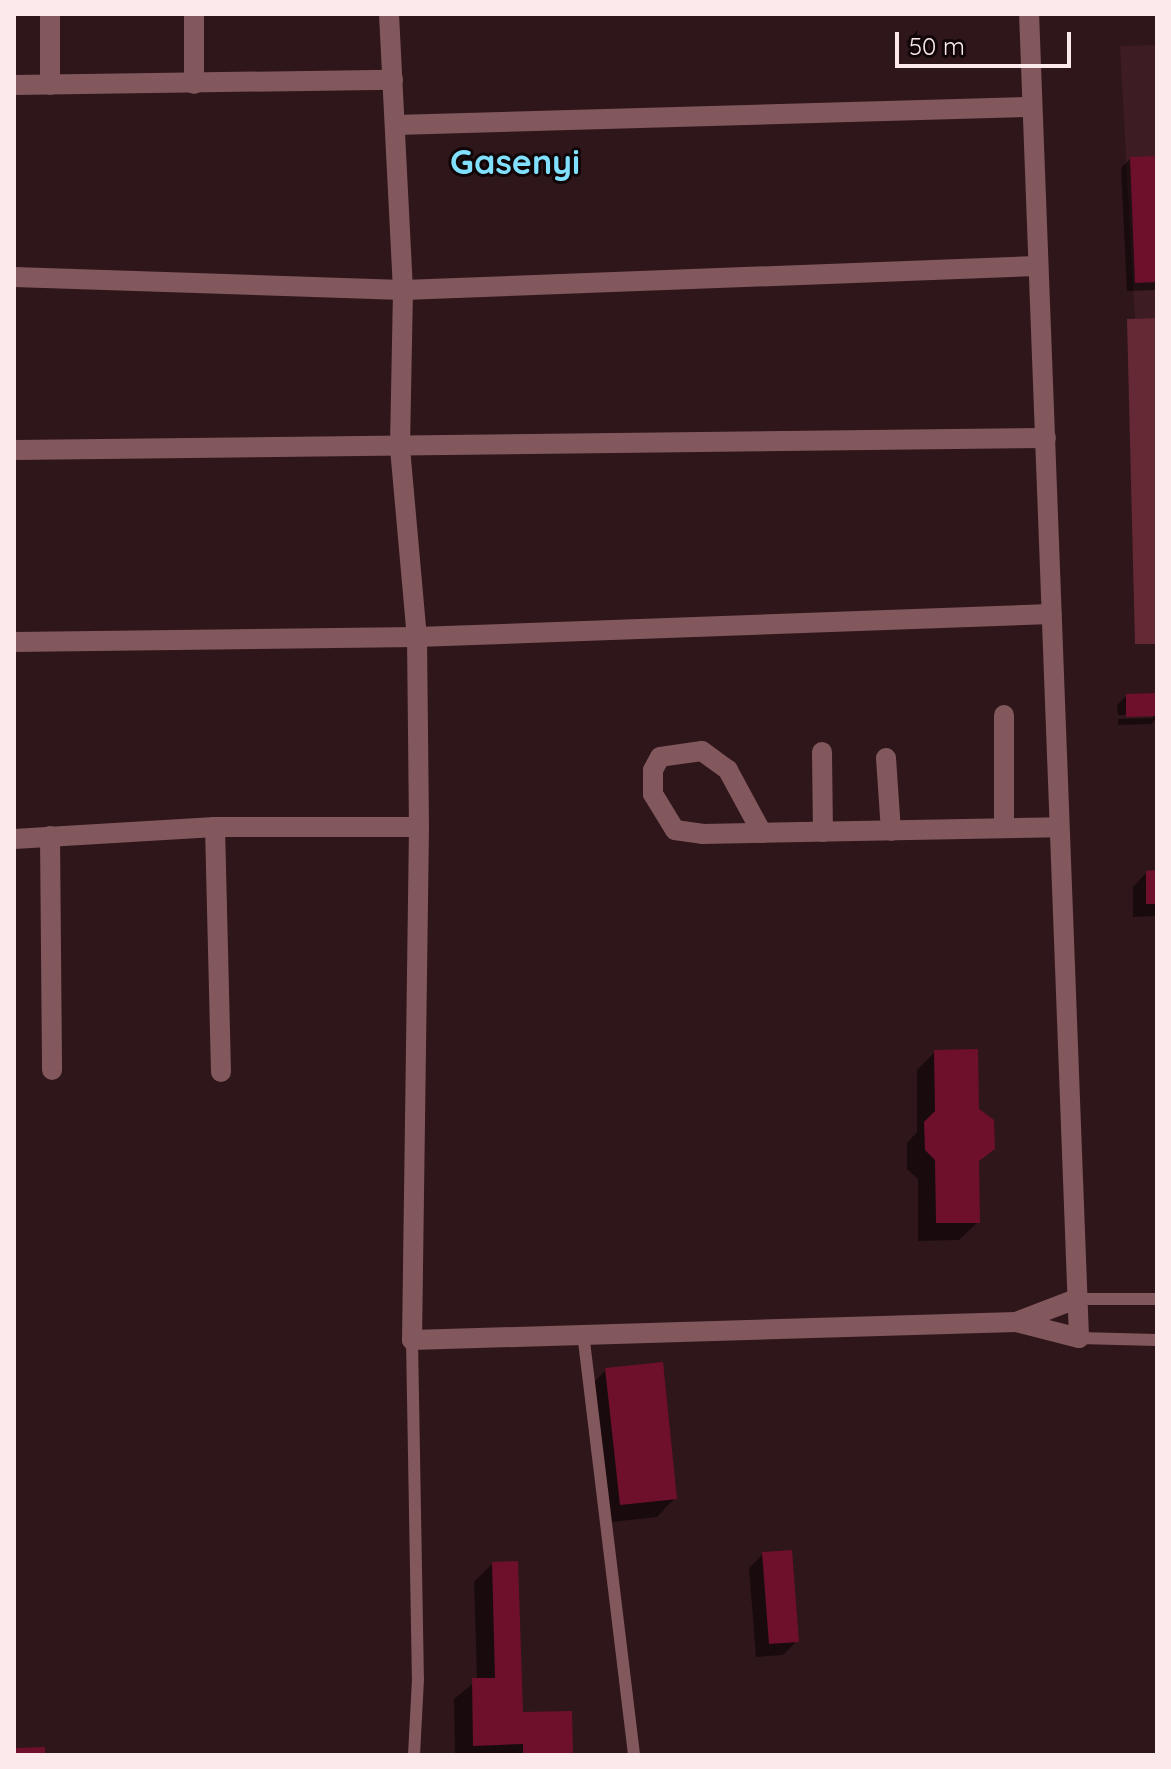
<!DOCTYPE html>
<style>
body{margin:0}
#map{position:relative;width:1171px;height:1769px;overflow:hidden;background:#2f161a;font-family:Quicksand,sans-serif}
div>[style]{position:absolute}
.built>*{inset:0;background:#3d1d23}
.green>*{inset:0;background:#642934}
.shadow>*{inset:0;background:#0007}
.building>*{inset:0;background:#6e102b}
.lane>*{height:12px;margin:-6px;padding:0 6px;transform-origin:6px;border-radius:6px;background:#82585d}
.street>*{height:20px;margin:-10px;padding:0 10px;transform-origin:10px;border-radius:10px;background:#82585d}
span{translate:-50% -50%;white-space:nowrap;text-align:center;line-height:1.15;-webkit-text-stroke:6px #100607;paint-order:stroke}
.district-label{font-size:34px;color:#80e0fe;font-weight:700}
.frame{position:absolute;inset:0;border:16px solid #fbe9eb;pointer-events:none}
.scale{position:absolute;left:895px;top:32px;width:176px;height:36px;box-sizing:border-box;border:4px solid #fbe9eb;border-top:0;padding-left:10px;font-size:24px;line-height:28px;white-space:nowrap;color:#fbe9eb;-webkit-text-stroke:6px #100607;paint-order:stroke}
</style>
<div id="map">
<div class="built">
<i style="clip-path:polygon(1157px 45px,1157px 318px,1135px 319px,1120px 46px)"></i>
</div>
<div class="green">
<i style="clip-path:polygon(1157px 318px,1157px 644px,1135px 644px,1127px 319px)"></i>
</div>
<div class="shadow">
<i style="clip-path:polygon(1157px 158px,1157px 290px,1127px 291px,1121px 168px,1130px 159px)"></i>
<i style="clip-path:polygon(1157px 695px,1157px 718px,1151px 724px,1118px 725px,1118px 719px,1153px 718px,1153px 714px,1118px 715px,1117px 705px,1126px 696px)"></i>
<i style="clip-path:polygon(1157px 872px,1157px 916px,1133px 917px,1133px 887px,1146px 873px)"></i>
<i style="clip-path:polygon(935px 1052px,977px 1110px,993px 1148px,977px 1163px,978px 1222px,959px 1240px,918px 1241px,918px 1179px,907px 1169px,907px 1143px,917px 1132px,917px 1070px)"></i>
<i style="clip-path:polygon(606px 1370px,675px 1498px,657px 1517px,602px 1523px,587px 1389px)"></i>
<i style="clip-path:polygon(763px 1554px,797px 1641px,783px 1655px,756px 1657px,749px 1568px)"></i>
<i style="clip-path:polygon(492px 1564px,521px 1714px,571px 1755px,455px 1755px,454px 1699px,477px 1680px,474px 1582px)"></i>
</div>
<div class="building">
<i style="clip-path:polygon(1157px 156px,1157px 282px,1135px 283px,1130px 157px)"></i>
<i style="clip-path:polygon(1157px 693px,1157px 716px,1126px 717px,1126px 694px)"></i>
<i style="clip-path:polygon(1157px 870px,1157px 904px,1146px 904px,1146px 871px)"></i>
<i style="clip-path:polygon(978px 1049px,979px 1109px,994px 1120px,995px 1149px,979px 1161px,980px 1223px,936px 1223px,935px 1160px,925px 1150px,924px 1122px,935px 1111px,934px 1050px)"></i>
<i style="clip-path:polygon(663px 1362px,677px 1499px,620px 1505px,605px 1368px)"></i>
<i style="clip-path:polygon(792px 1550px,799px 1642px,769px 1644px,762px 1552px)"></i>
<i style="clip-path:polygon(518px 1561px,523px 1712px,572px 1711px,573px 1755px,523px 1755px,523px 1744px,473px 1746px,472px 1678px,495px 1678px,492px 1562px)"></i>
<i style="clip-path:polygon(45px 1747px,45px 1755px,14px 1755px,14px 1748px)"></i>
</div>
<div class="lane">
<i style="left:1076px;top:1299px;width:81px"></i>
<i style="left:583px;top:1333px;width:425px;rotate:83.1deg"></i>
<i style="left:1079px;top:1338px;width:78px;rotate:1.5deg"></i>
<i style="left:412px;top:1340px;width:339px;rotate:89deg"></i>
<i style="left:418px;top:1679px;width:76px;rotate:93deg"></i>
</div>
<div class="street">
<i style="left:50px;top:14px;width:71px;rotate:90deg"></i>
<i style="left:194px;top:14px;width:70px;rotate:90deg"></i>
<i style="left:389px;top:14px;width:276px;rotate:87.1deg"></i>
<i style="left:403px;top:290px;width:158px;rotate:91.1deg"></i>
<i style="left:400px;top:448px;width:190px;rotate:84.9deg"></i>
<i style="left:417px;top:637px;width:190px;rotate:89.4deg"></i>
<i style="left:419px;top:827px;width:513px;rotate:90.78deg"></i>
<i style="left:412px;top:1340px;width:604px;rotate:-1.71deg"></i>
<i style="left:1016px;top:1322px;width:65px;rotate:14.3deg"></i>
<i style="left:1079px;top:1338px;width:1325px;rotate:-92.16deg"></i>
<i style="left:14px;top:85px;width:379px;rotate:-0.8deg"></i>
<i style="left:395px;top:125px;width:634px;rotate:-1.63deg"></i>
<i style="left:14px;top:277px;width:389px;rotate:1.9deg"></i>
<i style="left:403px;top:290px;width:634px;rotate:-2.17deg"></i>
<i style="left:14px;top:450px;width:1032px;rotate:-0.67deg"></i>
<i style="left:14px;top:642px;width:403px;rotate:-0.7deg"></i>
<i style="left:417px;top:637px;width:635px;rotate:-2.07deg"></i>
<i style="left:1004px;top:715px;width:113px;rotate:90deg"></i>
<i style="left:822px;top:752px;width:80px;rotate:89.3deg"></i>
<i style="left:886px;top:758px;width:73px;rotate:86.1deg"></i>
<i style="left:215px;top:827px;width:245px;rotate:88.6deg"></i>
<i style="left:762px;top:833px;width:72px;rotate:-118.4deg"></i>
<i style="left:728px;top:770px;width:32px;rotate:-144deg"></i>
<i style="left:702px;top:751px;width:42px;rotate:171.9deg"></i>
<i style="left:660px;top:757px;width:15px;rotate:118deg"></i>
<i style="left:653px;top:770px;width:24px;rotate:90deg"></i>
<i style="left:653px;top:794px;width:42px;rotate:58.6deg"></i>
<i style="left:675px;top:830px;width:27px;rotate:8deg"></i>
<i style="left:702px;top:834px;width:357px;rotate:-1.1deg"></i>
<i style="left:50px;top:836px;width:234px;rotate:89.5deg"></i>
<i style="left:14px;top:839px;width:201px;rotate:-3.4deg"></i>
<i style="left:215px;top:827px;width:204px"></i>
<i style="left:1016px;top:1322px;width:64px;rotate:-21deg"></i>
</div>
<div class="district-label">
<span style="left:515px;top:162px">Gasenyi</span>
</div>
<div class="frame"></div>
<div class="scale">50 m</div>
</div>
